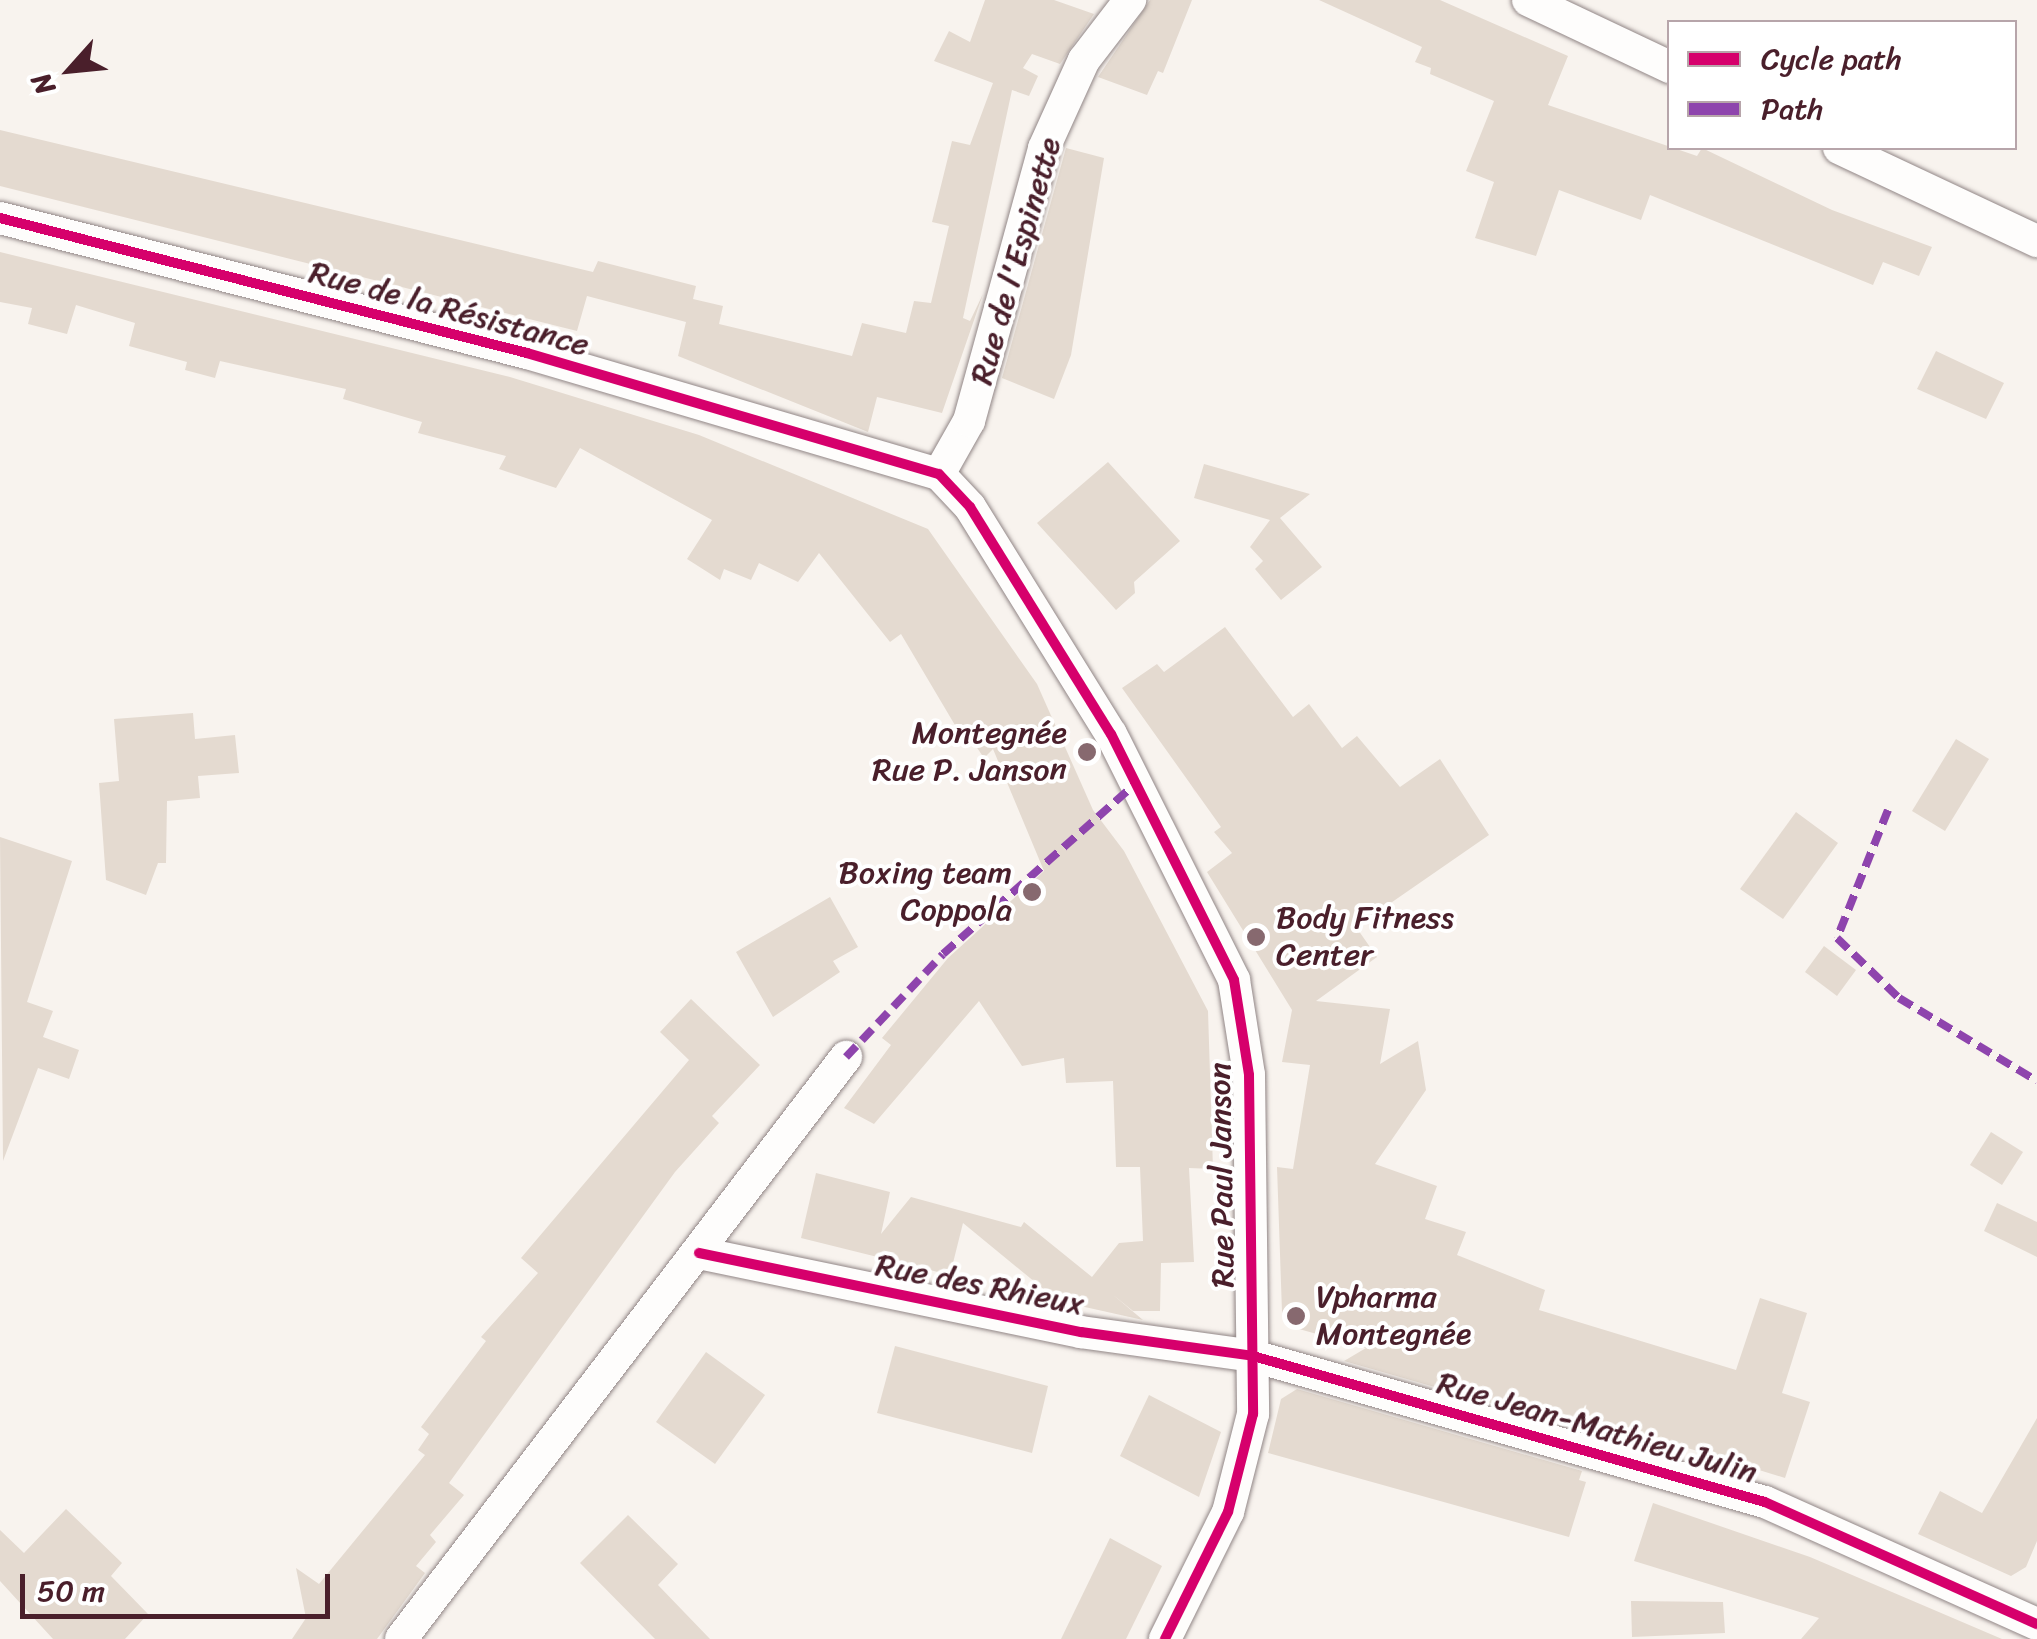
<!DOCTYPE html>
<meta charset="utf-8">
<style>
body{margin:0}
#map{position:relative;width:2037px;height:1639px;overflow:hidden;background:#f8f3ee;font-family:Sriracha,sans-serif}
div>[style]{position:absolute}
.building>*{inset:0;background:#e4dad0}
.roads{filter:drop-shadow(0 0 2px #918686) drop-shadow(0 0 2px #918686)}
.street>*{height:32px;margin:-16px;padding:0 16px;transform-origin:16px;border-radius:16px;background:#fefdfc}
.quiet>*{height:8px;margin-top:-4px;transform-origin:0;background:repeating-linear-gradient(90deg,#8e44ad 0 15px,transparent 0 23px)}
.cycleway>*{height:10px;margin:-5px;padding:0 5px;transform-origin:5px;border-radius:5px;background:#d6006c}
.dots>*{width:28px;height:28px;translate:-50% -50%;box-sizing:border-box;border:5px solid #fff;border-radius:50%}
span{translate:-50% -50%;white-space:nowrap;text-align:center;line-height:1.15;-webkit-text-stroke:8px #fff;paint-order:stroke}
.street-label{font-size:32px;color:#4a1f2b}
.poi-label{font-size:32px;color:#4a1f2b}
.right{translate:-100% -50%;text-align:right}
.left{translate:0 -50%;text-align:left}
.legend{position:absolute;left:1667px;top:20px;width:350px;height:130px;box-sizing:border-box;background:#fff;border:2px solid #b7a5aa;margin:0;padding:12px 18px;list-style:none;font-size:30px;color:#4a1f2b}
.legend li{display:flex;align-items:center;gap:20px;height:50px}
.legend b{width:50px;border:2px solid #b7a5aa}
.north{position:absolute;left:20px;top:20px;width:100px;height:100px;-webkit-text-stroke:8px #fff;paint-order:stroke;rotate:243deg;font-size:28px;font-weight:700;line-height:40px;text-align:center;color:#4a1f2b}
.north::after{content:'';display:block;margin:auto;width:35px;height:45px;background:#4a1f2b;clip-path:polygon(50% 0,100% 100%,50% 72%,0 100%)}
.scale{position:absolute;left:20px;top:1574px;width:310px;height:45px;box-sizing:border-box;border:5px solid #4a1f2b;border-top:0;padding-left:12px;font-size:30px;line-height:35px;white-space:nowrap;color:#4a1f2b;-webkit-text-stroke:8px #fff;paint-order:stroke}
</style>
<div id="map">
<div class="building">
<i style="clip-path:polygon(985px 0,1054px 0,1094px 14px,1060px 64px,1032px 54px,1023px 68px,1038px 76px,1029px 96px,1012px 90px,963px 318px,970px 321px,983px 294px,942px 413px,877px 397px,868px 432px,678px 356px,686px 322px,587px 296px,577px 331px,0 186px,0 130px,593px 272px,598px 261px,696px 286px,693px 299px,723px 306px,719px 324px,852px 356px,862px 323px,906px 333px,914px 301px,931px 303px,949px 226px,932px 222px,952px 141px,970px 145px,993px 83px,934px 61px,949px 31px,970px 42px)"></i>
<i style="clip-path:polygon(1150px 0,1192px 0,1163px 73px,1158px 71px,1147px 95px,1098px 77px)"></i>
<i style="clip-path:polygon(1319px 0,1440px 0,1568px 56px,1548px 105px,1697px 156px,1702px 148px,1832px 210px,1932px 247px,1919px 276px,1883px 262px,1873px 285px,1650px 195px,1641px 220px,1559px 190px,1536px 256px,1475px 238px,1494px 182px,1466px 171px,1494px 101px,1430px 74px,1431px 68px,1415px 62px,1422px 47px)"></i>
<i style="clip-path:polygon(1066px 148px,1104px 158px,1071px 355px,1054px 399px,1002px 378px)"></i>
<i style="clip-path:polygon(0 252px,510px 377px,699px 435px,928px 529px,1037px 684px,1093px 810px,1124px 851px,1208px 1011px,1213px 1169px,1189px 1168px,1194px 1262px,1161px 1263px,1160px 1311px,1133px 1311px,1112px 1294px,1143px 1320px,1058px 1301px,963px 1223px,950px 1275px,801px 1238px,816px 1173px,890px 1192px,881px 1234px,911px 1197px,1021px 1227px,1024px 1222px,1092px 1277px,1119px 1243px,1143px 1241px,1140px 1167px,1116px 1167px,1113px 1081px,1066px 1083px,1064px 1058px,1022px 1066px,979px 1001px,874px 1124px,844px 1108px,891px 1045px,882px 1038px,948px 958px,1044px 871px,993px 749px,984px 758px,967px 733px,962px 737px,901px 634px,890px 642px,819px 553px,798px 582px,759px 563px,751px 580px,724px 569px,720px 580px,687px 559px,712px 520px,580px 448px,556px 488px,499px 469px,506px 456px,418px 433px,422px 422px,343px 399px,346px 389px,220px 361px,215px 378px,185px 370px,187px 362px,129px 346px,135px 323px,76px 305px,67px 334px,28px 324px,32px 308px,0 302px)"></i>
<i style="clip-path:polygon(1936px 351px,2004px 383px,1986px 419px,1917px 389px)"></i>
<i style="clip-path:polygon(1108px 462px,1180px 541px,1134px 582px,1135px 593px,1116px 610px,1037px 523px)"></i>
<i style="clip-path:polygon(1204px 464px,1310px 494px,1280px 518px,1322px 567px,1281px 600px,1255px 569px,1263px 561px,1250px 547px,1270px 520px,1194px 498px)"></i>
<i style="clip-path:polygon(1225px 627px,1293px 717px,1309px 704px,1342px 748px,1357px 736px,1400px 787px,1440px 759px,1489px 835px,1356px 927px,1377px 957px,1316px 1001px,1390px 1009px,1380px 1064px,1418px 1041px,1426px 1090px,1375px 1164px,1437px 1186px,1425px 1219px,1466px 1232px,1457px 1255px,1545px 1290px,1539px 1310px,1736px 1370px,1760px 1298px,1807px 1313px,1782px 1393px,1810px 1402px,1785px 1478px,1600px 1421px,1595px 1433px,1344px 1361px,1366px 1348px,1292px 1327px,1282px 1312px,1277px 1167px,1293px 1169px,1310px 1065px,1282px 1062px,1292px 1010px,1207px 872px,1232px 853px,1214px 832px,1221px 827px,1122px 688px,1157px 664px,1164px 672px)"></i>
<i style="clip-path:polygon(193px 713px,195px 739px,235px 735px,239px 773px,198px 776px,200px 798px,167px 801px,166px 863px,158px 863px,146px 895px,106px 880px,99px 783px,119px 781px,114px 719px)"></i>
<i style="clip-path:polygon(1956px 739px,1989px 759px,1945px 831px,1912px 811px)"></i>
<i style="clip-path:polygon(1796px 812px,1838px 843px,1783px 919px,1740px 889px)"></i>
<i style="clip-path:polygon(0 837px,72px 861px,27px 1002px,53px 1011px,43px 1037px,79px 1050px,69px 1079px,38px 1068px,3px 1161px)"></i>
<i style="clip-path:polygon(830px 897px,858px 947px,833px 961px,840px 972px,773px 1017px,736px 952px)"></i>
<i style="clip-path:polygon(1824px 946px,1856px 970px,1837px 996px,1805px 972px)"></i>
<i style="clip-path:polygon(691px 999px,760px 1065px,712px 1116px,719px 1123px,675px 1172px,449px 1483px,464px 1495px,430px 1535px,436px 1542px,416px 1566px,425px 1573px,377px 1639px,292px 1639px,306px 1618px,296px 1568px,319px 1584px,425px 1455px,418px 1450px,429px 1434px,421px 1427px,486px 1341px,481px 1337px,538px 1273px,521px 1258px,689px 1060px,660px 1032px)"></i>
<i style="clip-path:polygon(1991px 1132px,2023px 1152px,2002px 1185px,1970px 1165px)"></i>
<i style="clip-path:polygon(1997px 1203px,2037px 1222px,2037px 1257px,1984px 1231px)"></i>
<i style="clip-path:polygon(895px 1346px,1048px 1386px,1032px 1453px,877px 1413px)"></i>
<i style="clip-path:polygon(706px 1352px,765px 1395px,715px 1464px,656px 1422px)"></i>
<i style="clip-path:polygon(1297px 1389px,1582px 1471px,1579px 1480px,1586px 1482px,1569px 1537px,1268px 1453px,1281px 1399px)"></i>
<i style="clip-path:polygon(1149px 1395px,1221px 1432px,1199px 1497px,1120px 1456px)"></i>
<i style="clip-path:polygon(2037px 1418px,2037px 1541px,2026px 1567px,2011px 1576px,1918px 1534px,1940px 1491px,1982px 1513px)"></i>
<i style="clip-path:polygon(1653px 1503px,1810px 1557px,2002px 1639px,1801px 1639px,1819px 1618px,1634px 1561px)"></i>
<i style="clip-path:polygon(66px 1509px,122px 1563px,111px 1576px,148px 1614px,125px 1639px,53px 1639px,0 1581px,0 1530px,24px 1553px)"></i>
<i style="clip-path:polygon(628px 1515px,678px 1564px,658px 1585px,710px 1639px,655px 1639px,580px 1563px)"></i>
<i style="clip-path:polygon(1110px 1538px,1162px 1566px,1126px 1639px,1061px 1639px)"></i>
<i style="clip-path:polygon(1631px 1601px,1723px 1602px,1725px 1633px,1632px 1637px)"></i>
</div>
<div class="roads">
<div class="street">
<i style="left:1528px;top:0;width:157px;rotate:25.3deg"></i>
<i style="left:1839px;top:148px;width:219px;rotate:25.2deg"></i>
<i style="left:0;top:218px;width:544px;rotate:14.37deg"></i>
<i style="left:527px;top:353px;width:429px;rotate:16.4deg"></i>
<i style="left:939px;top:474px;width:45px;rotate:46.8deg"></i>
<i style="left:970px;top:507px;width:267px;rotate:58.2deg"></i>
<i style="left:1111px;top:734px;width:275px;rotate:63.4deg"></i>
<i style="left:1234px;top:980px;width:96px;rotate:81deg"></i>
<i style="left:1249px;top:1075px;width:339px;rotate:89.3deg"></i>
<i style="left:1253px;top:1414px;width:101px;rotate:104.3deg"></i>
<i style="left:1228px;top:1512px;width:142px;rotate:116.4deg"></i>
<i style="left:939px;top:474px;width:61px;rotate:-60.5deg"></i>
<i style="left:969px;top:421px;width:283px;rotate:-74.6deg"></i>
<i style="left:1044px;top:148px;width:97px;rotate:-65.6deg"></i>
<i style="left:1084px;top:60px;width:76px;rotate:-52.5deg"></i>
<i style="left:699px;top:1253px;width:390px;rotate:11.7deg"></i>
<i style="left:1081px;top:1332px;width:174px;rotate:7.9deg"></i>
<i style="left:1253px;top:1356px;width:532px;rotate:15.92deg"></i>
<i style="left:1765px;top:1502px;width:298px;rotate:24.2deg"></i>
<i style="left:401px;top:1639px;width:733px;rotate:-52.6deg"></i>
</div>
</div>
<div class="quiet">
<i style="left:1888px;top:810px;width:138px;rotate:111.7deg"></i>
<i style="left:1837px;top:938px;width:86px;rotate:44.1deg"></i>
<i style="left:1899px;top:998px;width:161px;rotate:31deg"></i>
<i style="left:846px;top:1057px;width:141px;rotate:-46.7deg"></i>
<i style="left:943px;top:954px;width:255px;rotate:-41.5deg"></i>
</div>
<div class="cycleway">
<i style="left:0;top:218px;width:544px;rotate:14.37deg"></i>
<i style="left:527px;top:353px;width:429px;rotate:16.4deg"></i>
<i style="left:939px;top:474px;width:45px;rotate:46.8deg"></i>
<i style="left:970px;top:507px;width:267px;rotate:58.2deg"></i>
<i style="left:1111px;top:734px;width:275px;rotate:63.4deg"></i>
<i style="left:1234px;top:980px;width:96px;rotate:81deg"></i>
<i style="left:1249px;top:1075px;width:339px;rotate:89.3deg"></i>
<i style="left:1253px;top:1414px;width:101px;rotate:104.3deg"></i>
<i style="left:1228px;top:1512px;width:142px;rotate:116.4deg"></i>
<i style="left:699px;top:1253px;width:390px;rotate:11.7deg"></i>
<i style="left:1081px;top:1332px;width:174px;rotate:7.9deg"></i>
<i style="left:1253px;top:1356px;width:532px;rotate:15.92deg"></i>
<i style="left:1765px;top:1502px;width:298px;rotate:24.2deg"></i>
</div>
<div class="dots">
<i style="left:1087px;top:752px;background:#87696f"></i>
<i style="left:1032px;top:892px;background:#87696f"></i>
<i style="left:1256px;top:937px;background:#87696f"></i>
<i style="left:1296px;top:1316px;background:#87696f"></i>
</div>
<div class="street-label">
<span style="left:1016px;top:261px;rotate:-74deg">Rue de l'Espinette</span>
<span style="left:449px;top:309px;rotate:15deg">Rue de la Résistance</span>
<span style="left:1222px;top:1175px;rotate:-91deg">Rue Paul Janson</span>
<span style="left:980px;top:1285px;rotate:11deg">Rue des Rhieux</span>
<span style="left:1597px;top:1428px;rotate:16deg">Rue Jean-Mathieu Julin</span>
</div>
<div class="poi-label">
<span class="right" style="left:1067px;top:752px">Montegnée<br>Rue P. Janson</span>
<span class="right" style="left:1012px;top:892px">Boxing team<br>Coppola</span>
<span class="left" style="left:1276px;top:937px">Body Fitness<br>Center</span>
<span class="left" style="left:1316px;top:1316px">Vpharma<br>Montegnée</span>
</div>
<ul class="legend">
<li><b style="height:12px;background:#d6006c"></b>Cycle path</li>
<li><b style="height:12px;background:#8e44ad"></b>Path</li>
</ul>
<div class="north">N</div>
<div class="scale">50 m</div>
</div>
